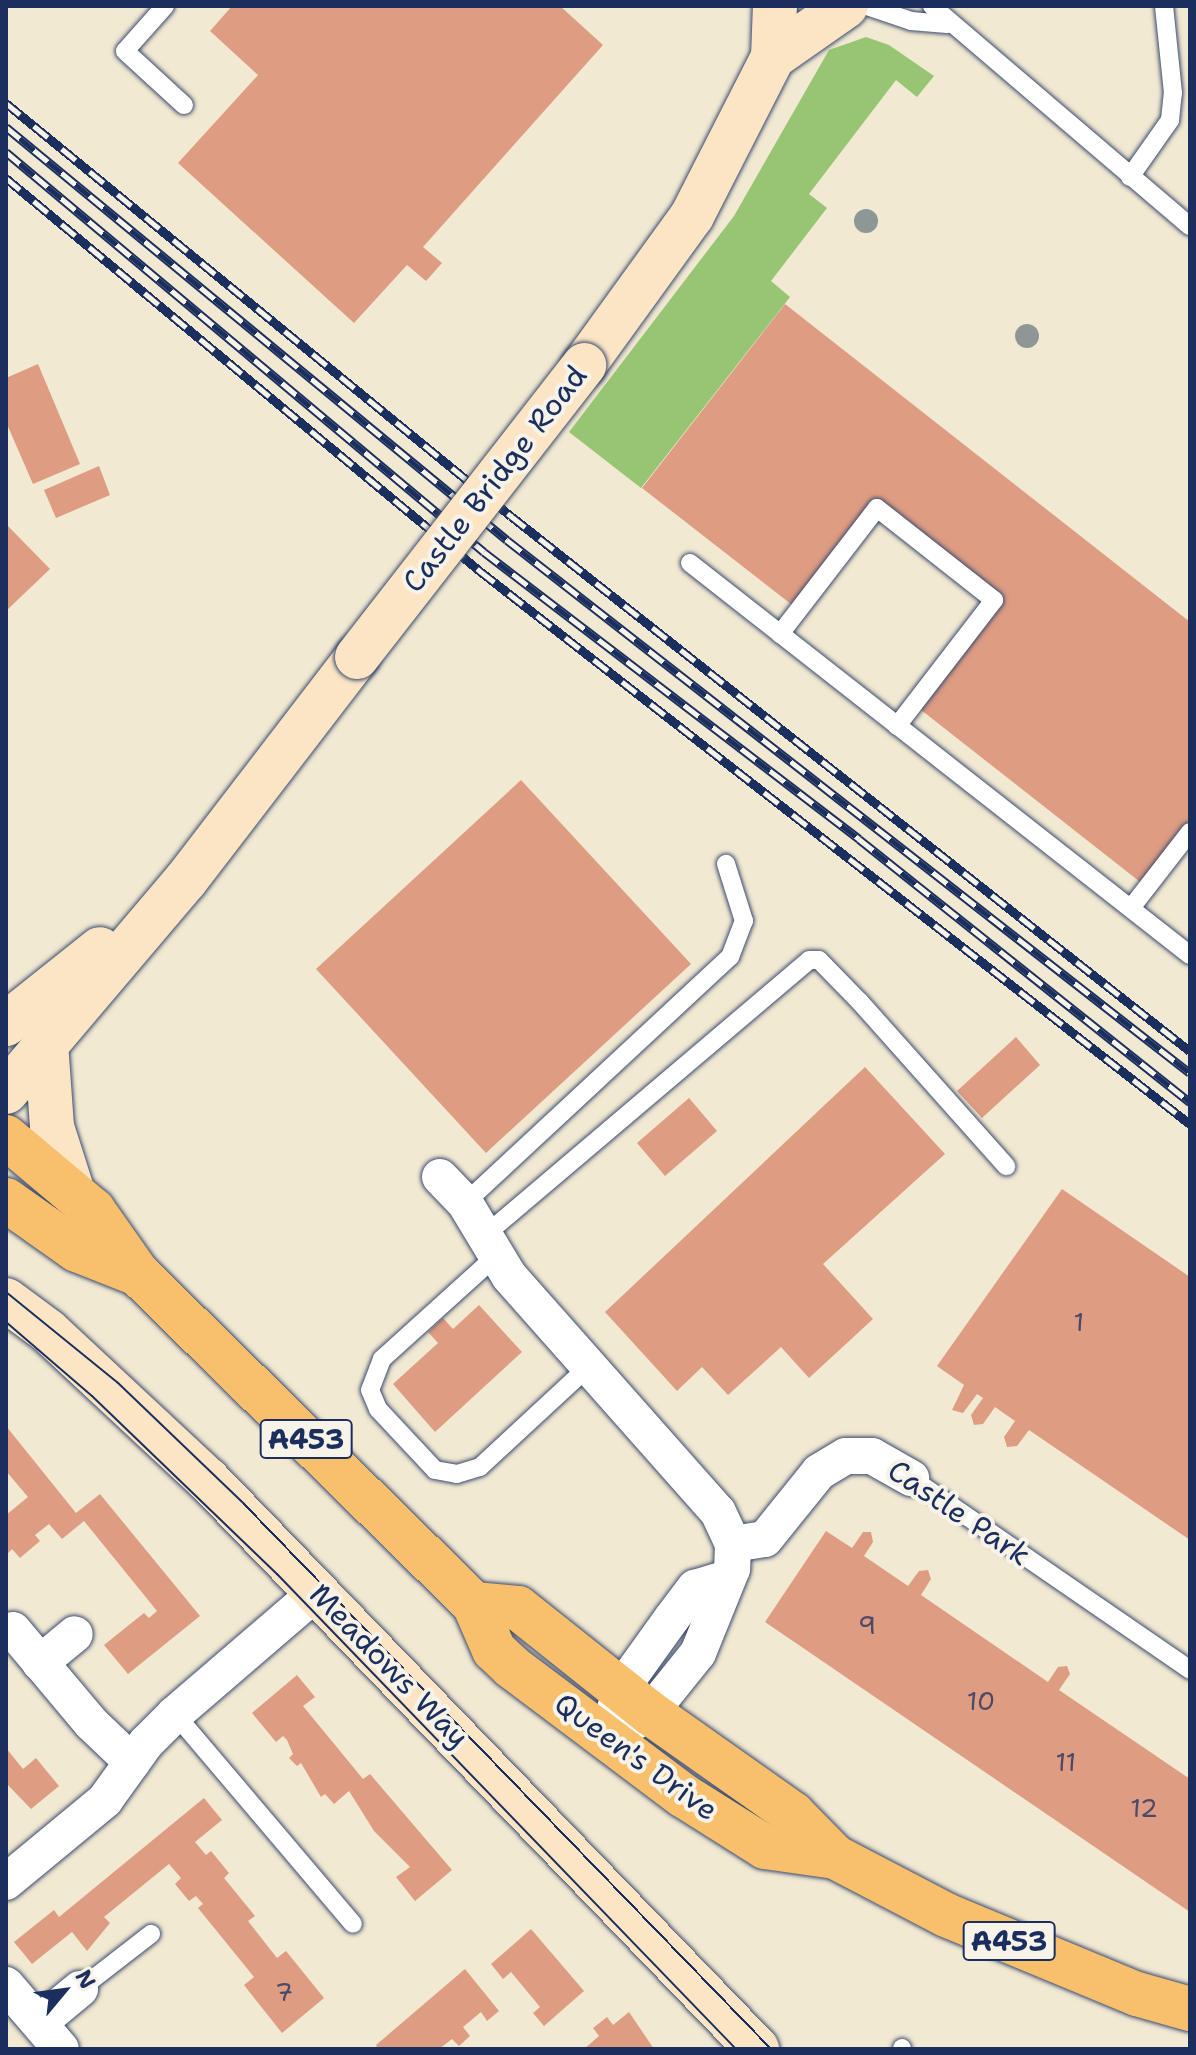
<!DOCTYPE html>
<style>
body{margin:0}
#map{position:relative;width:1196px;height:2055px;overflow:hidden;background:#f2e9d2;font-family:"Shantell Sans",sans-serif}
div>[style]{position:absolute}
.green>*{inset:0;background:#98c573}
.building>*{inset:0;background:#de9c82}
.roads{filter:drop-shadow(0 0 2px #3b4b6f) drop-shadow(0 0 2px #3b4b6f)}
.lane>*{height:18px;margin:-9px;padding:0 9px;transform-origin:9px;border-radius:9px;background:#fff}
.street>*{height:36px;margin:-18px;padding:0 18px;transform-origin:18px;border-radius:18px;background:#fff}
.secondary>*{height:44px;margin:-22px;padding:0 22px;transform-origin:22px;border-radius:22px;background:#fce5c4}
.primary>*{height:44px;margin:-22px;padding:0 22px;transform-origin:22px;border-radius:22px;background:#f8bf6c}
.tram>*{height:2px;margin:-1px;padding:0 1px;transform-origin:1px;border-radius:1px;background:#1b2f5e}
.rail>*{height:9px;margin-top:-4.5px;transform-origin:0;background:repeating-linear-gradient(90deg,#f7f3e8 0 18px,#1b2f5e 0 36px);box-sizing:border-box;border-block:2px solid #1b2f5e}
.bridges{filter:drop-shadow(0 0 2px #3b4b6f) drop-shadow(0 0 2px #3b4b6f)}
.secondary-bridge>*{height:44px;margin:-22px;padding:0 22px;transform-origin:22px;border-radius:22px;background:#fce5c4}
.trees>*{width:24px;height:24px;margin:-12px;border-radius:50%;background:#8d9795}
span{translate:-50% -50%;white-space:nowrap;text-align:center;line-height:1.15;-webkit-text-stroke:8px #f7f3e8;paint-order:stroke}
.number-label{font-size:26px;color:#4c4a67}
.number-label span{-webkit-text-stroke-width:0}
.shield-label span{padding:2px 6px;background:#f7f3e8;border:2px solid;border-radius:6px;-webkit-text-stroke-width:0}
.shield-label{font-size:28px;color:#1b2f5e;font-weight:700}
.street-label{font-size:30px;color:#1b2f5e}
.frame{position:absolute;inset:0;border:8px solid #1b2f5e;pointer-events:none}
.north{position:absolute;left:24px;top:1951px;width:80px;height:80px;-webkit-text-stroke:6px #f7f3e8;paint-order:stroke;rotate:61deg;font-size:22px;font-weight:700;line-height:32px;text-align:center;color:#1b2f5e}
.north::after{content:'';display:block;margin:auto;width:28px;height:36px;background:#1b2f5e;clip-path:polygon(50% 0,100% 100%,50% 72%,0 100%)}
</style>
<div id="map">
<div class="green">
<i style="clip-path:polygon(866px 37px,889px 45px,934px 76px,917px 97px,896px 80px,809px 194px,827px 208px,771px 281px,790px 297px,641px 488px,569px 432px,734px 216px,829px 50px)"></i>
</div>
<div class="building">
<i style="clip-path:polygon(232px 6px,560px 6px,603px 45px,423px 247px,442px 263px,426px 281px,407px 265px,354px 323px,178px 163px,258px 75px,210px 31px)"></i>
<i style="clip-path:polygon(785px 304px,1190px 622px,1190px 826px,1144px 885px,916px 706px,999px 600px,877px 504px,796px 608px,642px 488px)"></i>
<i style="clip-path:polygon(38px 364px,80px 464px,33px 484px,6px 422px,6px 378px)"></i>
<i style="clip-path:polygon(99px 466px,110px 495px,56px 518px,44px 490px)"></i>
<i style="clip-path:polygon(6px 524px,50px 569px,6px 611px)"></i>
<i style="clip-path:polygon(521px 780px,691px 964px,486px 1153px,316px 969px)"></i>
<i style="clip-path:polygon(1016px 1037px,1040px 1065px,982px 1118px,957px 1091px)"></i>
<i style="clip-path:polygon(865px 1067px,945px 1154px,823px 1264px,873px 1319px,809px 1378px,781px 1347px,728px 1395px,702px 1367px,677px 1391px,605px 1312px)"></i>
<i style="clip-path:polygon(689px 1098px,717px 1131px,665px 1176px,637px 1143px)"></i>
<i style="clip-path:polygon(1062px 1189px,1190px 1277px,1190px 1540px,1029px 1430px,1017px 1446px,1007px 1447px,1004px 1437px,1015px 1421px,995px 1407px,983px 1424px,974px 1425px,971px 1415px,983px 1398px,977px 1394px,963px 1413px,952px 1410px,964px 1385px,937px 1366px)"></i>
<i style="clip-path:polygon(479px 1305px,522px 1352px,435px 1432px,393px 1384px,438px 1343px,428px 1332px,443px 1318px,453px 1329px)"></i>
<i style="clip-path:polygon(6px 1426px,76px 1513px,100px 1494px,200px 1616px,128px 1674px,104px 1645px,144px 1613px,149px 1618px,157px 1611px,84px 1521px,62px 1539px,49px 1524px,35px 1535px,40px 1541px,20px 1558px,12px 1549px,6px 1555px,6px 1515px,28px 1497px,6px 1471px)"></i>
<i style="clip-path:polygon(826px 1531px,852px 1548px,863px 1532px,871px 1532px,873px 1542px,864px 1556px,908px 1586px,919px 1571px,928px 1570px,931px 1579px,921px 1595px,1048px 1682px,1058px 1667px,1067px 1666px,1070px 1674px,1059px 1690px,1190px 1779px,1190px 1912px,765px 1622px)"></i>
<i style="clip-path:polygon(297px 1675px,315px 1697px,303px 1706px,363px 1779px,370px 1774px,452px 1870px,415px 1901px,396px 1877px,410px 1867px,374px 1831px,349px 1791px,334px 1804px,325px 1794px,321px 1797px,301px 1763px,297px 1766px,289px 1758px,293px 1754px,287px 1740px,283px 1736px,276px 1742px,252px 1713px)"></i>
<i style="clip-path:polygon(6px 1748px,23px 1769px,36px 1758px,59px 1786px,31px 1809px,6px 1783px)"></i>
<i style="clip-path:polygon(204px 1798px,222px 1820px,195px 1842px,206px 1855px,211px 1851px,229px 1873px,224px 1878px,255px 1916px,248px 1921px,277px 1958px,286px 1951px,324px 1998px,282px 2033px,244px 1985px,254px 1977px,198px 1908px,203px 1904px,196px 1896px,189px 1901px,175px 1884px,181px 1878px,169px 1864px,104px 1917px,110px 1923px,87px 1951px,72px 1932px,32px 1964px,14px 1942px,54px 1910px,59px 1917px)"></i>
<i style="clip-path:polygon(531px 1929px,584px 1991px,544px 2026px,533px 2013px,540px 2007px,511px 1972px,503px 1979px,491px 1964px)"></i>
<i style="clip-path:polygon(465px 1969px,499px 2011px,487px 2021px,481px 2012px,463px 2027px,470px 2036px,459px 2046px,452px 2039px,439px 2049px,378px 2049px,376px 2045px)"></i>
<i style="clip-path:polygon(629px 2012px,654px 2049px,584px 2049px,599px 2036px,593px 2028px,607px 2017px,613px 2025px)"></i>
</div>
<div class="roads">
<div class="lane">
<i style="left:165px;top:6px;width:60px;rotate:131.6deg"></i>
<i style="left:125px;top:51px;width:80px;rotate:42.5deg"></i>
<i style="left:867px;top:6px;width:46px;rotate:18.8deg"></i>
<i style="left:911px;top:21px;width:36px;rotate:5deg"></i>
<i style="left:932px;top:6px;width:339px;rotate:40.5deg"></i>
<i style="left:1130px;top:177px;width:70px;rotate:-54.9deg"></i>
<i style="left:1170px;top:120px;width:27px;rotate:-84deg"></i>
<i style="left:1173px;top:93px;width:87px;rotate:-95.9deg"></i>
<i style="left:690px;top:563px;width:635px;rotate:38.1deg"></i>
<i style="left:780px;top:634px;width:159px;rotate:-52.4deg"></i>
<i style="left:877px;top:508px;width:149px;rotate:38.2deg"></i>
<i style="left:994px;top:600px;width:159px;rotate:127.6deg"></i>
<i style="left:1131px;top:908px;width:96px;rotate:-52.2deg"></i>
<i style="left:465px;top:1203px;width:362px;rotate:-42.9deg"></i>
<i style="left:730px;top:957px;width:39px;rotate:-69deg"></i>
<i style="left:744px;top:921px;width:60px;rotate:-107.5deg"></i>
<i style="left:484px;top:1236px;width:426px;rotate:-40.3deg"></i>
<i style="left:809px;top:960px;width:10px"></i>
<i style="left:819px;top:960px;width:59px;rotate:45.7deg"></i>
<i style="left:860px;top:1002px;width:220px;rotate:48.3deg"></i>
<i style="left:496px;top:1256px;width:154px;rotate:137.9deg"></i>
<i style="left:382px;top:1359px;width:33px;rotate:111deg"></i>
<i style="left:370px;top:1390px;width:21px;rotate:67deg"></i>
<i style="left:378px;top:1409px;width:83px;rotate:46.9deg"></i>
<i style="left:435px;top:1470px;width:22px;rotate:10deg"></i>
<i style="left:457px;top:1474px;width:24px;rotate:-17deg"></i>
<i style="left:480px;top:1467px;width:147px;rotate:-42.8deg"></i>
<i style="left:911px;top:1478px;width:339px;rotate:34.5deg"></i>
<i style="left:175px;top:1714px;width:275px;rotate:49.7deg"></i>
<i style="left:80px;top:1989px;width:90px;rotate:-37.8deg"></i>
<i style="left:902px;top:2048px;width:1px;rotate:90deg"></i>
</div>
<div class="street">
<i style="left:440px;top:1177px;width:36px;rotate:46deg"></i>
<i style="left:465px;top:1203px;width:85px;rotate:58.9deg"></i>
<i style="left:509px;top:1276px;width:315px;rotate:48.5deg"></i>
<i style="left:718px;top:1512px;width:35px;rotate:65deg"></i>
<i style="left:733px;top:1544px;width:25px;rotate:92deg"></i>
<i style="left:732px;top:1569px;width:91px;rotate:112deg"></i>
<i style="left:698px;top:1653px;width:77px;rotate:128.7deg"></i>
<i style="left:650px;top:1713px;width:51px;rotate:150.4deg"></i>
<i style="left:606px;top:1738px;width:51px;rotate:-73deg"></i>
<i style="left:621px;top:1689px;width:87px;rotate:-54.3deg"></i>
<i style="left:672px;top:1618px;width:38px;rotate:-53deg"></i>
<i style="left:695px;top:1588px;width:31px;rotate:-17deg"></i>
<i style="left:733px;top:1544px;width:32px;rotate:-9deg"></i>
<i style="left:765px;top:1539px;width:86px;rotate:-51.1deg"></i>
<i style="left:819px;top:1472px;width:31px;rotate:-31deg"></i>
<i style="left:846px;top:1456px;width:26px"></i>
<i style="left:872px;top:1456px;width:45px;rotate:29.4deg"></i>
<i style="left:13px;top:1630px;width:121px;rotate:50deg"></i>
<i style="left:91px;top:1723px;width:57px;rotate:43.6deg"></i>
<i style="left:40px;top:1663px;width:45px;rotate:-39.6deg"></i>
<i style="left:6px;top:1882px;width:129px;rotate:-39.6deg"></i>
<i style="left:105px;top:1800px;width:70px;rotate:-54.3deg"></i>
<i style="left:146px;top:1743px;width:41px;rotate:-45deg"></i>
<i style="left:175px;top:1714px;width:187px;rotate:-40.7deg"></i>
<i style="left:6px;top:1985px;width:84px;rotate:49.3deg"></i>
<i style="left:40px;top:2022px;width:52px;rotate:-39.5deg"></i>
</div>
<div class="secondary">
<i style="left:773px;top:57px;width:51px;rotate:-87.8deg"></i>
<i style="left:584px;top:365px;width:184px;rotate:-54.1deg"></i>
<i style="left:692px;top:216px;width:178px;rotate:-63deg"></i>
<i style="left:773px;top:57px;width:89px;rotate:-34.9deg"></i>
<i style="left:6px;top:1024px;width:120px;rotate:-38.6deg"></i>
<i style="left:46px;top:1043px;width:84px;rotate:85.9deg"></i>
<i style="left:52px;top:1127px;width:69px;rotate:72.3deg"></i>
<i style="left:6px;top:1092px;width:278px;rotate:-49.7deg"></i>
<i style="left:186px;top:880px;width:281px;rotate:-52.5deg"></i>
<i style="left:6px;top:1300px;width:52px;rotate:36.4deg"></i>
<i style="left:48px;top:1331px;width:219px;rotate:43deg"></i>
<i style="left:208px;top:1480px;width:791px;rotate:46.02deg"></i>
</div>
<div class="primary">
<i style="left:6px;top:1137px;width:114px;rotate:40deg"></i>
<i style="left:93px;top:1210px;width:78px;rotate:54.9deg"></i>
<i style="left:138px;top:1274px;width:471px;rotate:44.5deg"></i>
<i style="left:474px;top:1604px;width:50px;rotate:66.5deg"></i>
<i style="left:494px;top:1650px;width:25px;rotate:43deg"></i>
<i style="left:512px;top:1667px;width:215px;rotate:36.9deg"></i>
<i style="left:684px;top:1796px;width:96px;rotate:32.2deg"></i>
<i style="left:765px;top:1847px;width:71px;rotate:8.1deg"></i>
<i style="left:6px;top:1200px;width:87px;rotate:35.2deg"></i>
<i style="left:77px;top:1250px;width:66px;rotate:21.5deg"></i>
<i style="left:474px;top:1604px;width:44px;rotate:5.2deg"></i>
<i style="left:518px;top:1608px;width:169px;rotate:38.5deg"></i>
<i style="left:650px;top:1713px;width:175px;rotate:35.2deg"></i>
<i style="left:793px;top:1814px;width:60px;rotate:45.7deg"></i>
<i style="left:835px;top:1857px;width:125px;rotate:27.6deg"></i>
<i style="left:946px;top:1915px;width:207px;rotate:22.5deg"></i>
<i style="left:1137px;top:1994px;width:55px;rotate:15.8deg"></i>
</div>
</div>
<div class="tram">
<i style="left:6px;top:1292px;width:144px;rotate:39.1deg"></i>
<i style="left:118px;top:1383px;width:175px;rotate:43.8deg"></i>
<i style="left:244px;top:1504px;width:758px;rotate:45.96deg"></i>
<i style="left:6px;top:1322px;width:113px;rotate:40.7deg"></i>
<i style="left:92px;top:1396px;width:257px;rotate:43.9deg"></i>
<i style="left:277px;top:1574px;width:661px;rotate:45.98deg"></i>
</div>
<div class="rail">
<i style="left:6px;top:103px;width:652px;rotate:39.28deg"></i>
<i style="left:511px;top:516px;width:864px;rotate:38.24deg"></i>
<i style="left:6px;top:127px;width:649px;rotate:39.5deg"></i>
<i style="left:507px;top:540px;width:866px;rotate:37.97deg"></i>
<i style="left:6px;top:152px;width:623px;rotate:39.92deg"></i>
<i style="left:484px;top:552px;width:472px;rotate:37.4deg"></i>
<i style="left:859px;top:839px;width:423px;rotate:38.5deg"></i>
<i style="left:6px;top:178px;width:616px;rotate:39.66deg"></i>
<i style="left:480px;top:571px;width:900px;rotate:37.91deg"></i>
</div>
<div class="bridges">
<div class="secondary-bridge">
<i style="left:357px;top:657px;width:370px;rotate:-52.1deg"></i>
</div>
</div>
<div class="trees">
<i style="left:866px;top:221px"></i>
<i style="left:1027px;top:336px"></i>
</div>
<div class="number-label">
<span style="left:1079px;top:1322px">1</span>
<span style="left:867px;top:1625px">9</span>
<span style="left:981px;top:1701px">10</span>
<span style="left:1066px;top:1762px">11</span>
<span style="left:1144px;top:1808px">12</span>
<span style="left:284px;top:1992px">7</span>
</div>
<div class="shield-label">
<span style="left:306px;top:1439px">A453</span>
<span style="left:1009px;top:1941px">A453</span>
</div>
<div class="street-label">
<span style="left:495px;top:479px;rotate:-52deg">Castle Bridge Road</span>
<span style="left:959px;top:1513px;rotate:34deg">Castle Park</span>
<span style="left:389px;top:1666px;rotate:46deg">Meadows Way</span>
<span style="left:636px;top:1757px;rotate:36deg">Queen's Drive</span>
</div>
<div class="frame"></div>
<div class="north">N</div>
</div>
